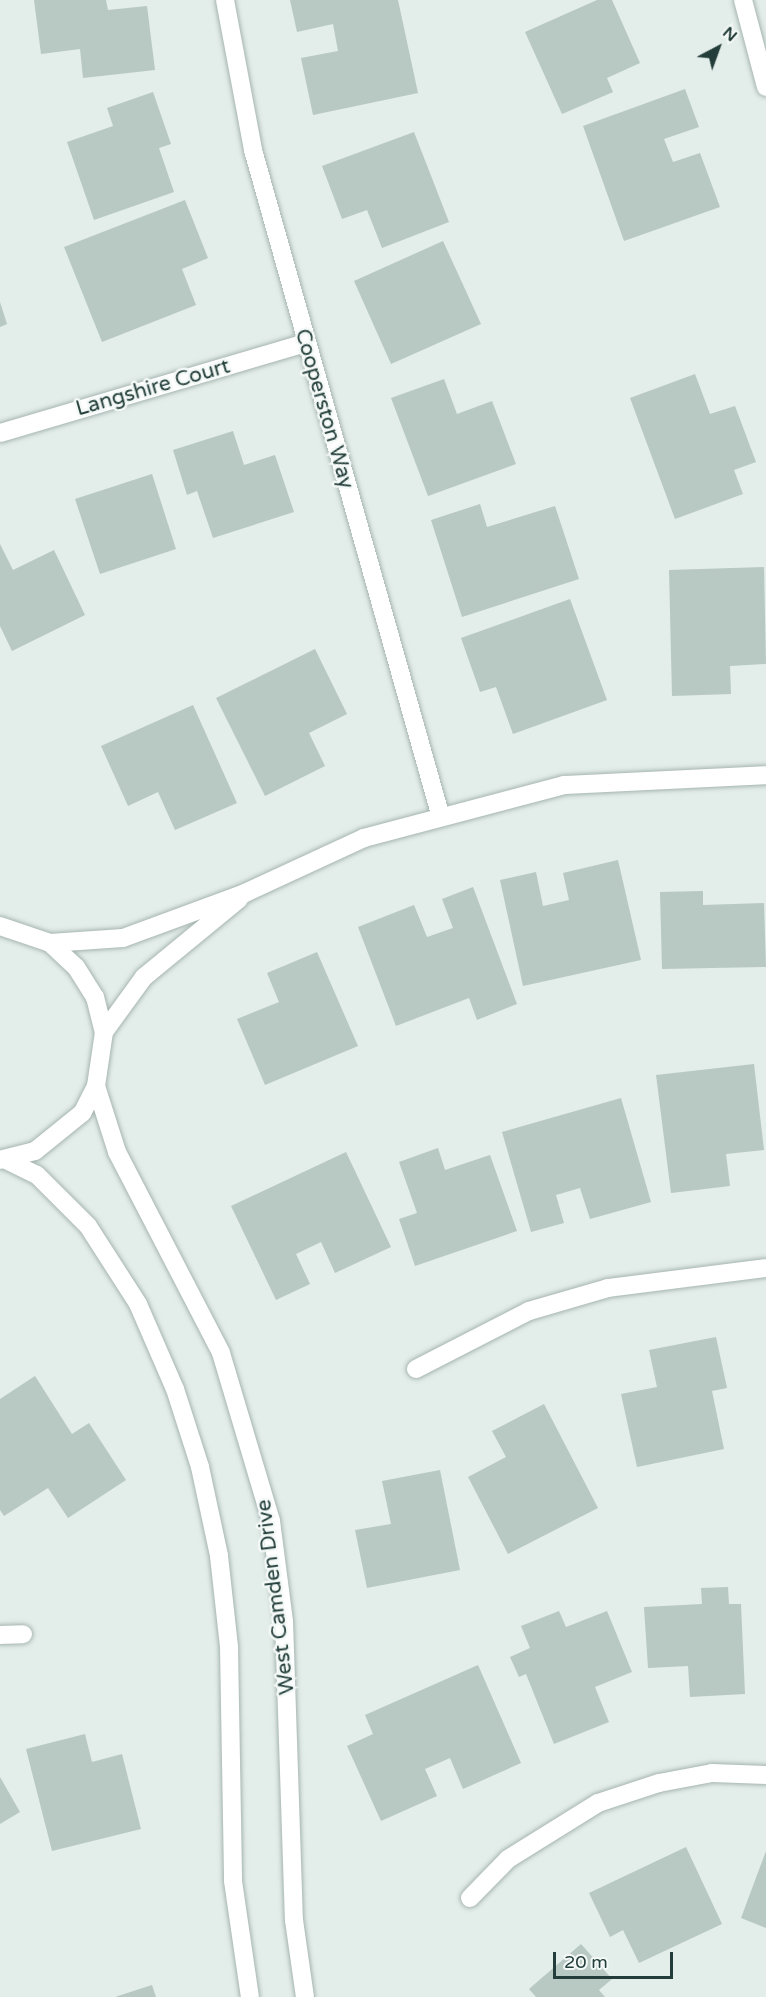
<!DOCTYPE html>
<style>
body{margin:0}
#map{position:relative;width:766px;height:1997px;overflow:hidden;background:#e3ede9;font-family:"Varela Round",sans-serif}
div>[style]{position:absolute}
.building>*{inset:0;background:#b8c8c3}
.roads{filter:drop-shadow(0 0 2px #a6b5b1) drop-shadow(0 0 2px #a6b5b1)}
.minor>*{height:18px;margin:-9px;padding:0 9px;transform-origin:9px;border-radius:9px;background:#fff}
span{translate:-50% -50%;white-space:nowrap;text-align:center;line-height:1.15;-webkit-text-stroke:5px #f4f9f7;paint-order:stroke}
.street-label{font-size:21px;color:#233e3a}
.north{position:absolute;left:688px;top:18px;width:60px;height:60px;-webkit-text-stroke:4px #f4f9f7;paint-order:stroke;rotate:41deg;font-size:16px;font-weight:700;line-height:24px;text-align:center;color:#233e3a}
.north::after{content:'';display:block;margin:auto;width:21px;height:27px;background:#233e3a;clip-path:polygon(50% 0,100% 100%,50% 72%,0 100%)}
.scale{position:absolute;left:553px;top:1952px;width:120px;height:27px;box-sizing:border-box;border:3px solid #233e3a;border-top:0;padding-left:8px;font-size:18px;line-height:21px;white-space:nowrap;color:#233e3a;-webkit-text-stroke:4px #f4f9f7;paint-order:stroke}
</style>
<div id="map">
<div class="building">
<i style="clip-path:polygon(34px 0,106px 0,108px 10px,147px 6px,155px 70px,83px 78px,80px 49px,41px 54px)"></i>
<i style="clip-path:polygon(290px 0,398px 0,418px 93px,313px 115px,301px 58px,338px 51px,333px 24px,297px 32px)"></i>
<i style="clip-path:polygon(597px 0,612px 0,640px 63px,607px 78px,613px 92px,562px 114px,525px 32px)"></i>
<i style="clip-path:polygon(685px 89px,699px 127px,664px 139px,673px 162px,700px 153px,720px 207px,624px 241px,583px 126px)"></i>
<i style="clip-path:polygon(153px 92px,171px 144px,159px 148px,174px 192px,94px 220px,67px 142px,113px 126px,107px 108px)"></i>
<i style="clip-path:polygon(414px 132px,449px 222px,382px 248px,367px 210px,342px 219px,322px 166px)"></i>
<i style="clip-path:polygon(185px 200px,208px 258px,182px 269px,196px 305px,102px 342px,64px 247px)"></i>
<i style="clip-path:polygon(443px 241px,481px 324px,391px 364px,354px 281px)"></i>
<i style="clip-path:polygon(0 302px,7px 324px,0 327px)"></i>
<i style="clip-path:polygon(695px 374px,710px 414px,735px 406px,756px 462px,734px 470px,743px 494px,675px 519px,630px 398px)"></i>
<i style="clip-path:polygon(444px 379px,457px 414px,492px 401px,516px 464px,428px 496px,391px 398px)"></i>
<i style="clip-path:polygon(233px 431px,244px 465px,275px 455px,294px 512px,213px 538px,197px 491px,187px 495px,173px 450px)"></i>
<i style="clip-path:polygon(152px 474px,176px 549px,100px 574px,75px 499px)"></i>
<i style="clip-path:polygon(480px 504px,487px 527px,555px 506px,579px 579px,462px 617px,431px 520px)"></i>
<i style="clip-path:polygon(0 544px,13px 570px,54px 550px,85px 615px,12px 651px,0 626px)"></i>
<i style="clip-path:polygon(764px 567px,766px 664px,730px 666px,731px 694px,672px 696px,669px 570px)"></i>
<i style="clip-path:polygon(570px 599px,607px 700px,513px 734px,496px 687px,480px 692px,461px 638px)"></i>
<i style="clip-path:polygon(315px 649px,347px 714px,309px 733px,325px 766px,265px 796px,216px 698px)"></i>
<i style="clip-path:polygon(193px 705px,237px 803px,175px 830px,158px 792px,128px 806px,101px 746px)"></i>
<i style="clip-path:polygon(618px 860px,641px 960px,523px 986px,500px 880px,536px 872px,543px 906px,569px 900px,563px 873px)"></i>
<i style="clip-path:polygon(473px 887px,517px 1004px,477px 1020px,469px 998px,396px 1026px,358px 927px,414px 905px,427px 937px,453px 928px,442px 899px)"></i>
<i style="clip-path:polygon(703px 891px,703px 905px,764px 903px,766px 967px,662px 969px,660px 892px)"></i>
<i style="clip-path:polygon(317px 952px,358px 1046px,265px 1085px,237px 1019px,279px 1002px,267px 973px)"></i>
<i style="clip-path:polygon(754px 1064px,764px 1150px,726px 1154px,730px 1186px,671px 1193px,656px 1075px)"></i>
<i style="clip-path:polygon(621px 1098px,651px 1202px,590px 1219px,580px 1188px,556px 1195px,564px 1223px,531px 1232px,502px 1132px)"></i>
<i style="clip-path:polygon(438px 1148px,445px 1170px,490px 1155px,517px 1231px,415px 1266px,399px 1219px,417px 1213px,399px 1162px)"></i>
<i style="clip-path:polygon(346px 1152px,391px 1247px,335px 1273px,321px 1242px,296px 1254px,310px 1284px,276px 1300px,231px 1206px)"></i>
<i style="clip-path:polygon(716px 1337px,727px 1388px,712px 1391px,724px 1449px,637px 1467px,621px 1394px,657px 1387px,649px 1350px)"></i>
<i style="clip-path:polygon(35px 1376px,72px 1434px,89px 1423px,126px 1480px,68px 1518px,48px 1488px,4px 1516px,0 1510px,0 1399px)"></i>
<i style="clip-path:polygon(544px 1404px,598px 1508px,508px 1554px,468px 1477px,506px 1457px,492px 1431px)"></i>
<i style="clip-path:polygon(440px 1470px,460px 1570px,367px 1588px,355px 1530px,391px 1524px,382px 1481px)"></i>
<i style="clip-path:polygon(728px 1587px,729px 1604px,741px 1604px,745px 1694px,690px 1697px,688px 1666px,648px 1668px,644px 1607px,702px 1604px,701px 1588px)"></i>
<i style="clip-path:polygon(559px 1611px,566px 1627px,607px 1611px,632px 1672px,595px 1687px,609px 1722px,554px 1744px,526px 1674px,519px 1677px,510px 1657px,530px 1648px,521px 1626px)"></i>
<i style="clip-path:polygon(478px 1665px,521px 1763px,463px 1789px,450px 1758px,425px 1769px,437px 1796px,381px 1821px,347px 1746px,373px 1734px,365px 1715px)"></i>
<i style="clip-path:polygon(85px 1734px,92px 1762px,122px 1754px,141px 1829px,52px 1851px,26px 1749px)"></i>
<i style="clip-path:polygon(0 1777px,20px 1812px,0 1824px)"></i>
<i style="clip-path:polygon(686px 1847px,722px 1924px,639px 1963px,623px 1930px,610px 1937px,589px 1893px)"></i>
<i style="clip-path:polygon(766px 1851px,766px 1928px,741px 1918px)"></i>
<i style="clip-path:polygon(581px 1944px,612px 1979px,599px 1990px,605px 1997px,536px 1997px,529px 1989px)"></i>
<i style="clip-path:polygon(152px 1985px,156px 1997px,115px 1997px)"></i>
</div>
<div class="roads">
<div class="minor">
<i style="left:225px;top:0;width:153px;rotate:79.4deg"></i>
<i style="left:253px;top:150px;width:690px;rotate:74.27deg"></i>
<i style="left:743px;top:0;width:90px;rotate:75.2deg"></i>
<i style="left:0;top:433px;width:318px;rotate:-16.4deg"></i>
<i style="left:0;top:926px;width:53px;rotate:18.8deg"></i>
<i style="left:50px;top:943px;width:35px;rotate:43deg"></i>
<i style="left:76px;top:967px;width:36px;rotate:58deg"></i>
<i style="left:95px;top:997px;width:36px;rotate:76deg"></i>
<i style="left:104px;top:1032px;width:55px;rotate:98.4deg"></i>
<i style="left:96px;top:1086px;width:30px;rotate:117deg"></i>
<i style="left:82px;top:1113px;width:60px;rotate:141deg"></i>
<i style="left:35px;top:1151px;width:36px;rotate:166deg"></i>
<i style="left:50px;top:943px;width:73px;rotate:-3.9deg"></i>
<i style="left:123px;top:938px;width:130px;rotate:-20.2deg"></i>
<i style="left:245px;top:893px;width:131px;rotate:-24.8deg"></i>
<i style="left:364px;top:838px;width:207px;rotate:-14.8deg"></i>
<i style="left:564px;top:785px;width:202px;rotate:-2.8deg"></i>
<i style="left:104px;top:1032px;width:68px;rotate:-54deg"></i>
<i style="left:144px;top:977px;width:123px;rotate:-39.4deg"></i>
<i style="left:96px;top:1086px;width:69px;rotate:72.3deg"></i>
<i style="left:117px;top:1152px;width:226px;rotate:62.6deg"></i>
<i style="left:221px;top:1353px;width:175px;rotate:73.4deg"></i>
<i style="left:271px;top:1521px;width:101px;rotate:82.6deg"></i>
<i style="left:284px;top:1621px;width:299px;rotate:88.1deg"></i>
<i style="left:294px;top:1920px;width:78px;rotate:81.9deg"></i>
<i style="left:6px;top:1160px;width:34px;rotate:26deg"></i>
<i style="left:37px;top:1175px;width:72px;rotate:45deg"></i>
<i style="left:88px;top:1226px;width:93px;rotate:57.3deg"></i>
<i style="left:138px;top:1304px;width:93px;rotate:66.5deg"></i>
<i style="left:175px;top:1389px;width:82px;rotate:72.2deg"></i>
<i style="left:200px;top:1467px;width:91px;rotate:77.9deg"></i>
<i style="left:219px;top:1556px;width:92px;rotate:83.7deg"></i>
<i style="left:229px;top:1647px;width:234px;rotate:89deg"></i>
<i style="left:233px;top:1881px;width:117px;rotate:81.7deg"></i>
<i style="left:416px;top:1369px;width:127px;rotate:-27.2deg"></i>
<i style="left:529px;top:1311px;width:82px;rotate:-16.2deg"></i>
<i style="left:608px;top:1288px;width:159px;rotate:-7.2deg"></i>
<i style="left:0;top:1635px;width:23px;rotate:-2deg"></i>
<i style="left:470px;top:1898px;width:54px;rotate:-45.7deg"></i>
<i style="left:508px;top:1859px;width:106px;rotate:-31.9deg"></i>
<i style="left:598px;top:1803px;width:64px;rotate:-18.2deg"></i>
<i style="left:659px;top:1783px;width:54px;rotate:-10.7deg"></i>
<i style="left:712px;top:1773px;width:54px;rotate:2.1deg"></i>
</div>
</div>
<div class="street-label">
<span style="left:153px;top:388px;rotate:-16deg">Langshire Court</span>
<span style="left:324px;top:409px;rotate:74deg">Cooperston Way</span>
<span style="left:276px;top:1597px;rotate:-97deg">West Camden Drive</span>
</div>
<div class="north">N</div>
<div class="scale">20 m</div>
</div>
